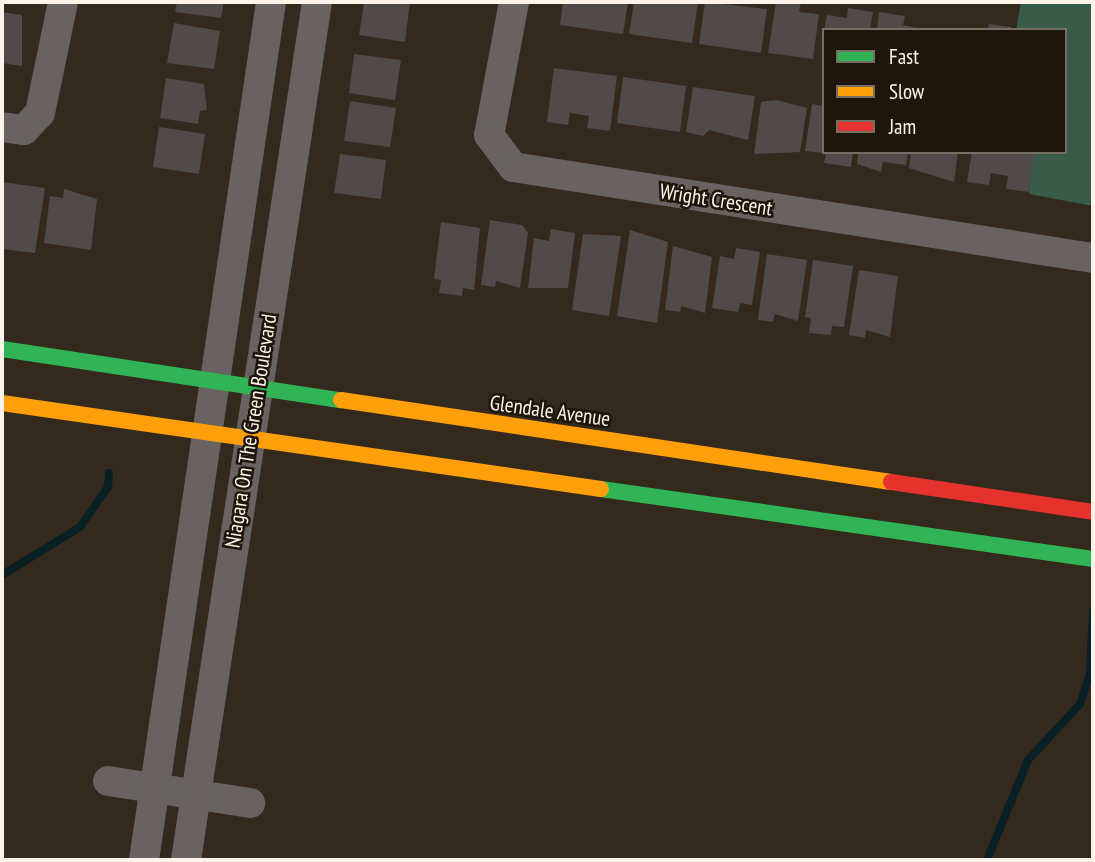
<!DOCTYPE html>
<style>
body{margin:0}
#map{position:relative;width:1095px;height:862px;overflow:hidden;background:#34291d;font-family:"PT Sans Narrow",sans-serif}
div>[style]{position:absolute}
.green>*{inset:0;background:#395b4a}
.stream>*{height:8px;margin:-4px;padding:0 4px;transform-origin:4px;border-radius:4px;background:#092025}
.building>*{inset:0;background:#504a4b}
.street>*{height:30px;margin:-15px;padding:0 15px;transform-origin:15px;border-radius:15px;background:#686262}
.fast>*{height:16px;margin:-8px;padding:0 8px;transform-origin:8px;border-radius:8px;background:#30b455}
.slow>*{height:16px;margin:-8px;padding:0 8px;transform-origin:8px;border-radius:8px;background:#ff9f0a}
.jam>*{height:16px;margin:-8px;padding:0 8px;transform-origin:8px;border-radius:8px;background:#e5322d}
span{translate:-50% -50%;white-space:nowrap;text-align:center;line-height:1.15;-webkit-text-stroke:5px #1e150b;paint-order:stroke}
.street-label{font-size:21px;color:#fdf3e8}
.frame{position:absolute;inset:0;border:4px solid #fdf3e8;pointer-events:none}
.legend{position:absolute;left:822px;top:28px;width:245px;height:126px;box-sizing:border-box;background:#1e150b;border:2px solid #776e63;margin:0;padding:9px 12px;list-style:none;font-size:21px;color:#fdf3e8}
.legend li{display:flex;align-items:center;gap:14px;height:35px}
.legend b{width:35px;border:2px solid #776e63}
</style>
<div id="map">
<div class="green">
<i style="clip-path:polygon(1021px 2px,1093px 2px,1093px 206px,1029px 194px,1032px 152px,1065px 152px,1065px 30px,1016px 30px)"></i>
</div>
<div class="stream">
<i style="left:2px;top:575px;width:92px;rotate:-31.6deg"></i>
<i style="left:80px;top:527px;width:49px;rotate:-55deg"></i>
<i style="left:108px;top:487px;width:14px;rotate:-86deg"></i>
<i style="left:987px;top:860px;width:108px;rotate:-67.7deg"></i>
<i style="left:1028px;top:760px;width:76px;rotate:-47.1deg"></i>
<i style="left:1080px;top:704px;width:33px;rotate:-72deg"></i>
<i style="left:1090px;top:673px;width:63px;rotate:-87.3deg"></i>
</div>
<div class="building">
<i style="clip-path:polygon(177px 2px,224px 2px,221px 18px,175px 12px)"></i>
<i style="clip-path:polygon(364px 2px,410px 2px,405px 42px,359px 35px)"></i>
<i style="clip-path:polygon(563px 2px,628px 2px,623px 34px,560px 25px)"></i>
<i style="clip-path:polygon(634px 2px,698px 2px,692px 43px,629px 34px)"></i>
<i style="clip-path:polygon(705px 2px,767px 9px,761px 53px,699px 44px)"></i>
<i style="clip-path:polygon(776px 2px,801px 2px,799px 12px,819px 14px,813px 59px,768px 53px)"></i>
<i style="clip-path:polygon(848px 8px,873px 12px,870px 30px,824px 30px,827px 15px,847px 18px)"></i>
<i style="clip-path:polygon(2px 12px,22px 15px,22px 66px,2px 63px)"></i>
<i style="clip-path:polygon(879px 12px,905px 16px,903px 25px,925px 30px,877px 30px)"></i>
<i style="clip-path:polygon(174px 23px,220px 31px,214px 69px,167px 63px)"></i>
<i style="clip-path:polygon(989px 24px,1011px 27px,1011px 30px,988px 30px)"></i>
<i style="clip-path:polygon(354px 54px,401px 60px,395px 100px,349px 93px)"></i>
<i style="clip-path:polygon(554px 68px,617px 76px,610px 131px,587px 128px,589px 116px,570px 113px,568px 125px,547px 122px)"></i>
<i style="clip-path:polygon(623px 77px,686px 86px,680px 132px,617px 123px)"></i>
<i style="clip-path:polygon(166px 78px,204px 84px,207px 110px,200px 111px,198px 124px,160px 118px)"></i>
<i style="clip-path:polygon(693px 87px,755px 96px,748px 140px,709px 130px,703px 136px,686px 132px)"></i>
<i style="clip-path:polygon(776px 100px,807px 108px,800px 152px,754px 154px,761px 102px)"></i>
<i style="clip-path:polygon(350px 101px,396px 108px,390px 147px,344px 141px)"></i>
<i style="clip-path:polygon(812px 104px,824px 106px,824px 153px,805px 151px)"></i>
<i style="clip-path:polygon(159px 127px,205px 134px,199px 174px,153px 167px)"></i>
<i style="clip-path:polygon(826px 152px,853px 152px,851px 167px,824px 163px)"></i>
<i style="clip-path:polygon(858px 152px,908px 152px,906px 165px,883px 162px,881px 172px,857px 164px)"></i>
<i style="clip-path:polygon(911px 152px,958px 152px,954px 182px,909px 168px)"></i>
<i style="clip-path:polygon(972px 152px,1034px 152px,1029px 192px,1006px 189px,1008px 176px,991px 173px,989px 185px,967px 182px)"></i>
<i style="clip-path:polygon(340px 154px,386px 160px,381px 199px,334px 193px)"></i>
<i style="clip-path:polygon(2px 182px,45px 188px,35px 253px,2px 249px)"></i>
<i style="clip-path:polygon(64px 189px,97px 199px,91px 250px,44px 243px,50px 196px,63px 198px)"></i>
<i style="clip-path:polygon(490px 220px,522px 225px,528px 233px,520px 288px,496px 281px,495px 287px,481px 285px)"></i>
<i style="clip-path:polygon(441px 222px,480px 228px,474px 290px,463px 288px,462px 296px,439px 293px,441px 280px,434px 279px)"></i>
<i style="clip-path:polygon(551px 229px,575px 233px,568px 288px,528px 288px,534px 238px,549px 241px)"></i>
<i style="clip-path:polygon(630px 230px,668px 242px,657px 323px,617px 316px)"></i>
<i style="clip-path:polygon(583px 234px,621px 236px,609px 316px,572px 310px)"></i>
<i style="clip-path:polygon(673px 246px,712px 257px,705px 313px,681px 306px,680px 312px,665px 310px)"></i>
<i style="clip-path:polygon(736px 248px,760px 252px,752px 305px,740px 303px,738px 312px,712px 308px,720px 256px,734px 259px)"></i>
<i style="clip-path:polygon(767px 254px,807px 260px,798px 321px,775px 314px,773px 322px,758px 320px)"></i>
<i style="clip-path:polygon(813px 260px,853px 266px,844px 327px,832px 326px,831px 335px,809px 333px,811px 318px,805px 317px)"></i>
<i style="clip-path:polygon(859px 270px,898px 276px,890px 337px,866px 330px,865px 338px,849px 335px)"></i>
</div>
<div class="street">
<i style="left:514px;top:2px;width:135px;rotate:100.6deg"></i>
<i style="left:489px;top:135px;width:40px;rotate:53deg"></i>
<i style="left:513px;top:167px;width:587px;rotate:8.92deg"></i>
<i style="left:2px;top:127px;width:22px;rotate:8deg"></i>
<i style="left:24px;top:130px;width:23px;rotate:-47deg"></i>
<i style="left:40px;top:113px;width:113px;rotate:-78.3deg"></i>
<i style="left:108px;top:781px;width:144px;rotate:8.8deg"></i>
<i style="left:144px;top:860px;width:867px;rotate:-81.58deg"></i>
<i style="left:186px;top:860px;width:868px;rotate:-81.32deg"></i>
</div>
<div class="fast">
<i style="left:2px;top:349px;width:343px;rotate:8.6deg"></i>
<i style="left:601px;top:489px;width:497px;rotate:8.1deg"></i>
</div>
<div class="slow">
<i style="left:341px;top:400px;width:556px;rotate:8.48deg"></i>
<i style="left:2px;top:403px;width:605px;rotate:8.17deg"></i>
</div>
<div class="jam">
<i style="left:891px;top:482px;width:204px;rotate:8.4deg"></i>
</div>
<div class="street-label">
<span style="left:716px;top:200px;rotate:9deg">Wright Crescent</span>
<span style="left:550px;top:411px;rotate:8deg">Glendale Avenue</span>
<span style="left:251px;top:431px;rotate:-81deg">Niagara On The Green Boulevard</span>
</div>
<div class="frame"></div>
<ul class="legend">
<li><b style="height:9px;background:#30b455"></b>Fast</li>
<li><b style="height:9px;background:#ff9f0a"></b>Slow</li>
<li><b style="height:9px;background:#e5322d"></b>Jam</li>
</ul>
</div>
